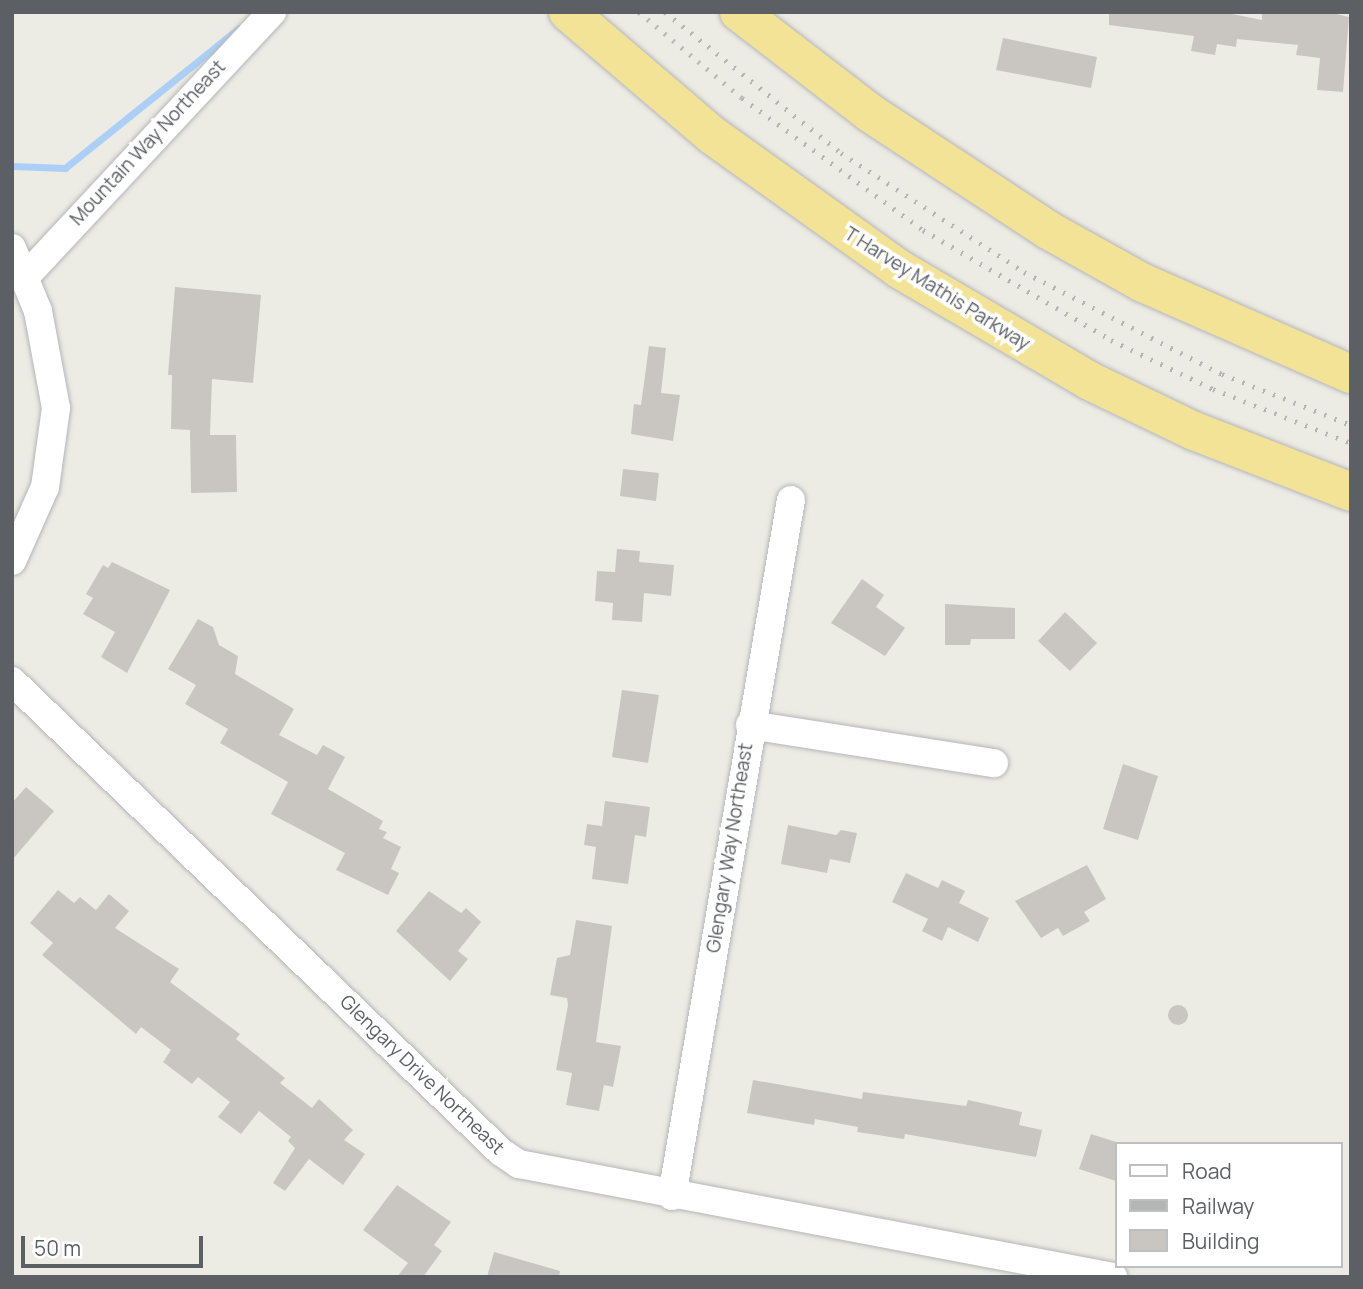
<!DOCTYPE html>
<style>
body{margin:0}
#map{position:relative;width:1363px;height:1289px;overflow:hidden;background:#edece4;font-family:Manrope,sans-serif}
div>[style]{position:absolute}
.stream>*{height:7px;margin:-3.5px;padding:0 3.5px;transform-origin:3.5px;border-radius:3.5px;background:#abcff7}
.building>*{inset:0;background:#c9c6c1}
.round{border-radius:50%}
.roads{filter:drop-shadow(0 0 2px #b4b6ba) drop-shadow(0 0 2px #b4b6ba)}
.street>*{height:28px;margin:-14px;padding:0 14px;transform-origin:14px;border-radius:14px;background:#fff}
.highway>*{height:38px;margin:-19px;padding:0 19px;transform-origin:19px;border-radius:19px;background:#f3e396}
.rail>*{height:5px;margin-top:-2.5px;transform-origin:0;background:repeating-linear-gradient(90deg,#b4b5b5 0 2px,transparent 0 11px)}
span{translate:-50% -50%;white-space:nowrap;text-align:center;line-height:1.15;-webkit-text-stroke:7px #fff;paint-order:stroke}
.street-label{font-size:19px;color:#5c5f63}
.frame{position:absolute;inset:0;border:14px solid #5c5f63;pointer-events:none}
.legend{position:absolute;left:1115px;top:1142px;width:228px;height:126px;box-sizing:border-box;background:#fff;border:2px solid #bebfc1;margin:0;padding:9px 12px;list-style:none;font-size:21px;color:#5c5f63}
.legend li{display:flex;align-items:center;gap:14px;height:35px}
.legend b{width:35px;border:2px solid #bebfc1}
.scale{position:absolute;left:21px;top:1236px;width:182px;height:32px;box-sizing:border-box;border:4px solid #5c5f63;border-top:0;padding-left:9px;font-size:21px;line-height:24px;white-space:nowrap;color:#5c5f63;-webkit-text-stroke:5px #fff;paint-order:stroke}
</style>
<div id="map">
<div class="stream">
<i style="left:12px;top:166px;width:53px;rotate:2.2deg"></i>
<i style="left:65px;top:168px;width:223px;rotate:-38.8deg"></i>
</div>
<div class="building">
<i style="clip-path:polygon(1109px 12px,1222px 12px,1262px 20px,1262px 12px,1328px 12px,1349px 17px,1343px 92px,1317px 90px,1320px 58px,1296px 55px,1298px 45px,1237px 39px,1236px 47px,1217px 44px,1215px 55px,1191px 51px,1194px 36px,1109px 25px)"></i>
<i style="clip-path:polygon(1003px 38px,1097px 57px,1091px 88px,996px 70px)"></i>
<i style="clip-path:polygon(175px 287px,261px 295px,253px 383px,212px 379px,210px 435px,236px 435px,237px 492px,191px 493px,190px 430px,171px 429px,172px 375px,168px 375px)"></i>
<i style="clip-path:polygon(649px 346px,666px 348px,661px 393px,680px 395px,673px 441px,631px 434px,634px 404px,641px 405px)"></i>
<i style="clip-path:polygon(623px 469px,659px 473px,656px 501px,620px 496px)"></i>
<i style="clip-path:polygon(617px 549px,640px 551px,639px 562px,674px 565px,671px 596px,644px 593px,642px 622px,612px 620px,613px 603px,595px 601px,597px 571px,615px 572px)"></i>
<i style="clip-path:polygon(112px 562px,170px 590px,127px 673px,101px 657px,115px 632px,83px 614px,93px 598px,86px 594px,103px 565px,108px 568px)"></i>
<i style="clip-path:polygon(862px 579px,884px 595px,876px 607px,905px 628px,885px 656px,831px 623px)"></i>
<i style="clip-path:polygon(945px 604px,1015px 608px,1015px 639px,971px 639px,970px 645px,945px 645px)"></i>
<i style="clip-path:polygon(1065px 612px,1097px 643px,1070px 671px,1038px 641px)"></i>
<i style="clip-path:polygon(198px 619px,213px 627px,219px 645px,238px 656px,235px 674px,294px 709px,279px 735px,317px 755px,323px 745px,345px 757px,328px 789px,383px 821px,379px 829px,387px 832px,383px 838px,401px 847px,391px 869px,399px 873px,388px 895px,336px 870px,345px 853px,271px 814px,288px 782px,220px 743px,228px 729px,185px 704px,196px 685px,168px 669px)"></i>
<i style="clip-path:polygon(622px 690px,659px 695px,648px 763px,612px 757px)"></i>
<i style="clip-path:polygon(1123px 764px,1158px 776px,1138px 840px,1103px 829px)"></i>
<i style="clip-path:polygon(26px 787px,54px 811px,12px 860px,12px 803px)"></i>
<i style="clip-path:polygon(605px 801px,650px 807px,646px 837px,635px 835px,628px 884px,592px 879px,596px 847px,584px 845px,587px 824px,602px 826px)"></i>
<i style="clip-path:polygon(788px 825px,836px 835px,841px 830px,857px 833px,850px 863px,830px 859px,827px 873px,781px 864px)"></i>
<i style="clip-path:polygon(1087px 865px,1106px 899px,1084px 912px,1090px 921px,1063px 936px,1058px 928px,1041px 938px,1015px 901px)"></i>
<i style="clip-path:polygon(906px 873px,938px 888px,942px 880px,965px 891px,959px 903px,989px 918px,978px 942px,948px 927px,942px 941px,922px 931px,928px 919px,892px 902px)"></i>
<i style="clip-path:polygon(58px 890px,74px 903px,80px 897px,96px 910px,109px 894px,129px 911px,115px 928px,179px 969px,170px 982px,240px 1034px,236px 1039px,285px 1078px,280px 1083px,312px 1108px,319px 1099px,353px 1130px,344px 1140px,365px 1154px,343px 1185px,309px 1159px,285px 1191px,273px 1183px,295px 1148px,288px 1141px,291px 1137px,259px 1111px,241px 1134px,218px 1117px,230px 1102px,198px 1077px,192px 1084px,163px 1062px,171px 1050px,141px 1027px,136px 1034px,42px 955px,53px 943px,30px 923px)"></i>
<i style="clip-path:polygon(429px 891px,461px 913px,466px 908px,481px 922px,458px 951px,468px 959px,450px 981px,396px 931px)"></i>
<i style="clip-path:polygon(576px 920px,612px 926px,596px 1042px,621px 1046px,613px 1087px,604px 1085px,599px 1111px,566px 1105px,572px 1073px,556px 1070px,568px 1005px,567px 998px,550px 995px,557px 958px,570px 955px)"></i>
<i class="round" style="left:1168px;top:1005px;width:20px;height:20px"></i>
<i style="clip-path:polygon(753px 1080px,862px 1099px,863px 1092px,966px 1106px,968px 1100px,1022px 1112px,1019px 1125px,1042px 1130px,1036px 1157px,905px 1134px,904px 1139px,857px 1132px,858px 1127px,815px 1119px,814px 1125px,747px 1113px)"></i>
<i style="clip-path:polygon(1091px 1134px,1116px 1142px,1116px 1181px,1079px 1169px)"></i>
<i style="clip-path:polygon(397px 1185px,451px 1222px,434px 1245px,442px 1251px,423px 1277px,397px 1277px,408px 1263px,363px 1230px)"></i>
<i style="clip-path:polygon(494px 1252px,560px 1271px,559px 1277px,487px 1277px)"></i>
</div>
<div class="roads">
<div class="street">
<i style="left:12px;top:248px;width:68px;rotate:67.6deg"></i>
<i style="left:38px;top:311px;width:99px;rotate:79.5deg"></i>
<i style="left:56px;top:408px;width:80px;rotate:97.9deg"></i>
<i style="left:45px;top:487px;width:81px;rotate:114deg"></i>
<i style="left:26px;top:276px;width:361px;rotate:-47deg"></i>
<i style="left:12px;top:681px;width:679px;rotate:43.93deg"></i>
<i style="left:501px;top:1152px;width:22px;rotate:34deg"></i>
<i style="left:519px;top:1164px;width:605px;rotate:10.77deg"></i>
<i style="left:750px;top:725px;width:247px;rotate:8.9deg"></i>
<i style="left:672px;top:1196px;width:706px;rotate:-80.3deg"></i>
</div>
<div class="highway">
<i style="left:568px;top:12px;width:189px;rotate:40.5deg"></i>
<i style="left:712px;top:135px;width:230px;rotate:35.6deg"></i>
<i style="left:899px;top:269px;width:221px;rotate:30.4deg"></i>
<i style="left:1090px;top:381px;width:115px;rotate:25.7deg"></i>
<i style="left:1194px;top:431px;width:168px;rotate:21.2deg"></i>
<i style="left:739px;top:12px;width:165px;rotate:37.6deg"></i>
<i style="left:870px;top:113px;width:213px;rotate:33.3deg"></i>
<i style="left:1048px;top:230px;width:107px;rotate:29.2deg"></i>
<i style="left:1141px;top:282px;width:229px;rotate:23.7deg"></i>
</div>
</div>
<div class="rail">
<i style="left:639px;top:12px;width:134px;rotate:39.9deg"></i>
<i style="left:742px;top:98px;width:224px;rotate:36.1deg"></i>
<i style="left:923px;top:230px;width:218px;rotate:30.3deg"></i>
<i style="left:1111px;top:340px;width:113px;rotate:25.7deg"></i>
<i style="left:1213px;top:389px;width:148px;rotate:21.4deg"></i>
<i style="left:665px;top:12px;width:226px;rotate:38.7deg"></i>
<i style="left:841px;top:153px;width:218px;rotate:33deg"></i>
<i style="left:1024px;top:272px;width:223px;rotate:27.3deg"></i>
<i style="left:1222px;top:374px;width:139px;rotate:21.6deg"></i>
</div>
<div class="street-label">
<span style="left:148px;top:143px;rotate:-47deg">Mountain Way Northeast</span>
<span style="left:937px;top:289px;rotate:32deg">T Harvey Mathis Parkway</span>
<span style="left:730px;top:848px;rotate:-81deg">Glengary Way Northeast</span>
<span style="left:422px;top:1075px;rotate:44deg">Glengary Drive Northeast</span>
</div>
<div class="frame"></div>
<ul class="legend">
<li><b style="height:9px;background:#fff"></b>Road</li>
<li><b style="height:9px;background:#b4b5b5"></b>Railway</li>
<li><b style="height:19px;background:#c9c6c1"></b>Building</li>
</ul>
<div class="scale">50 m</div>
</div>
